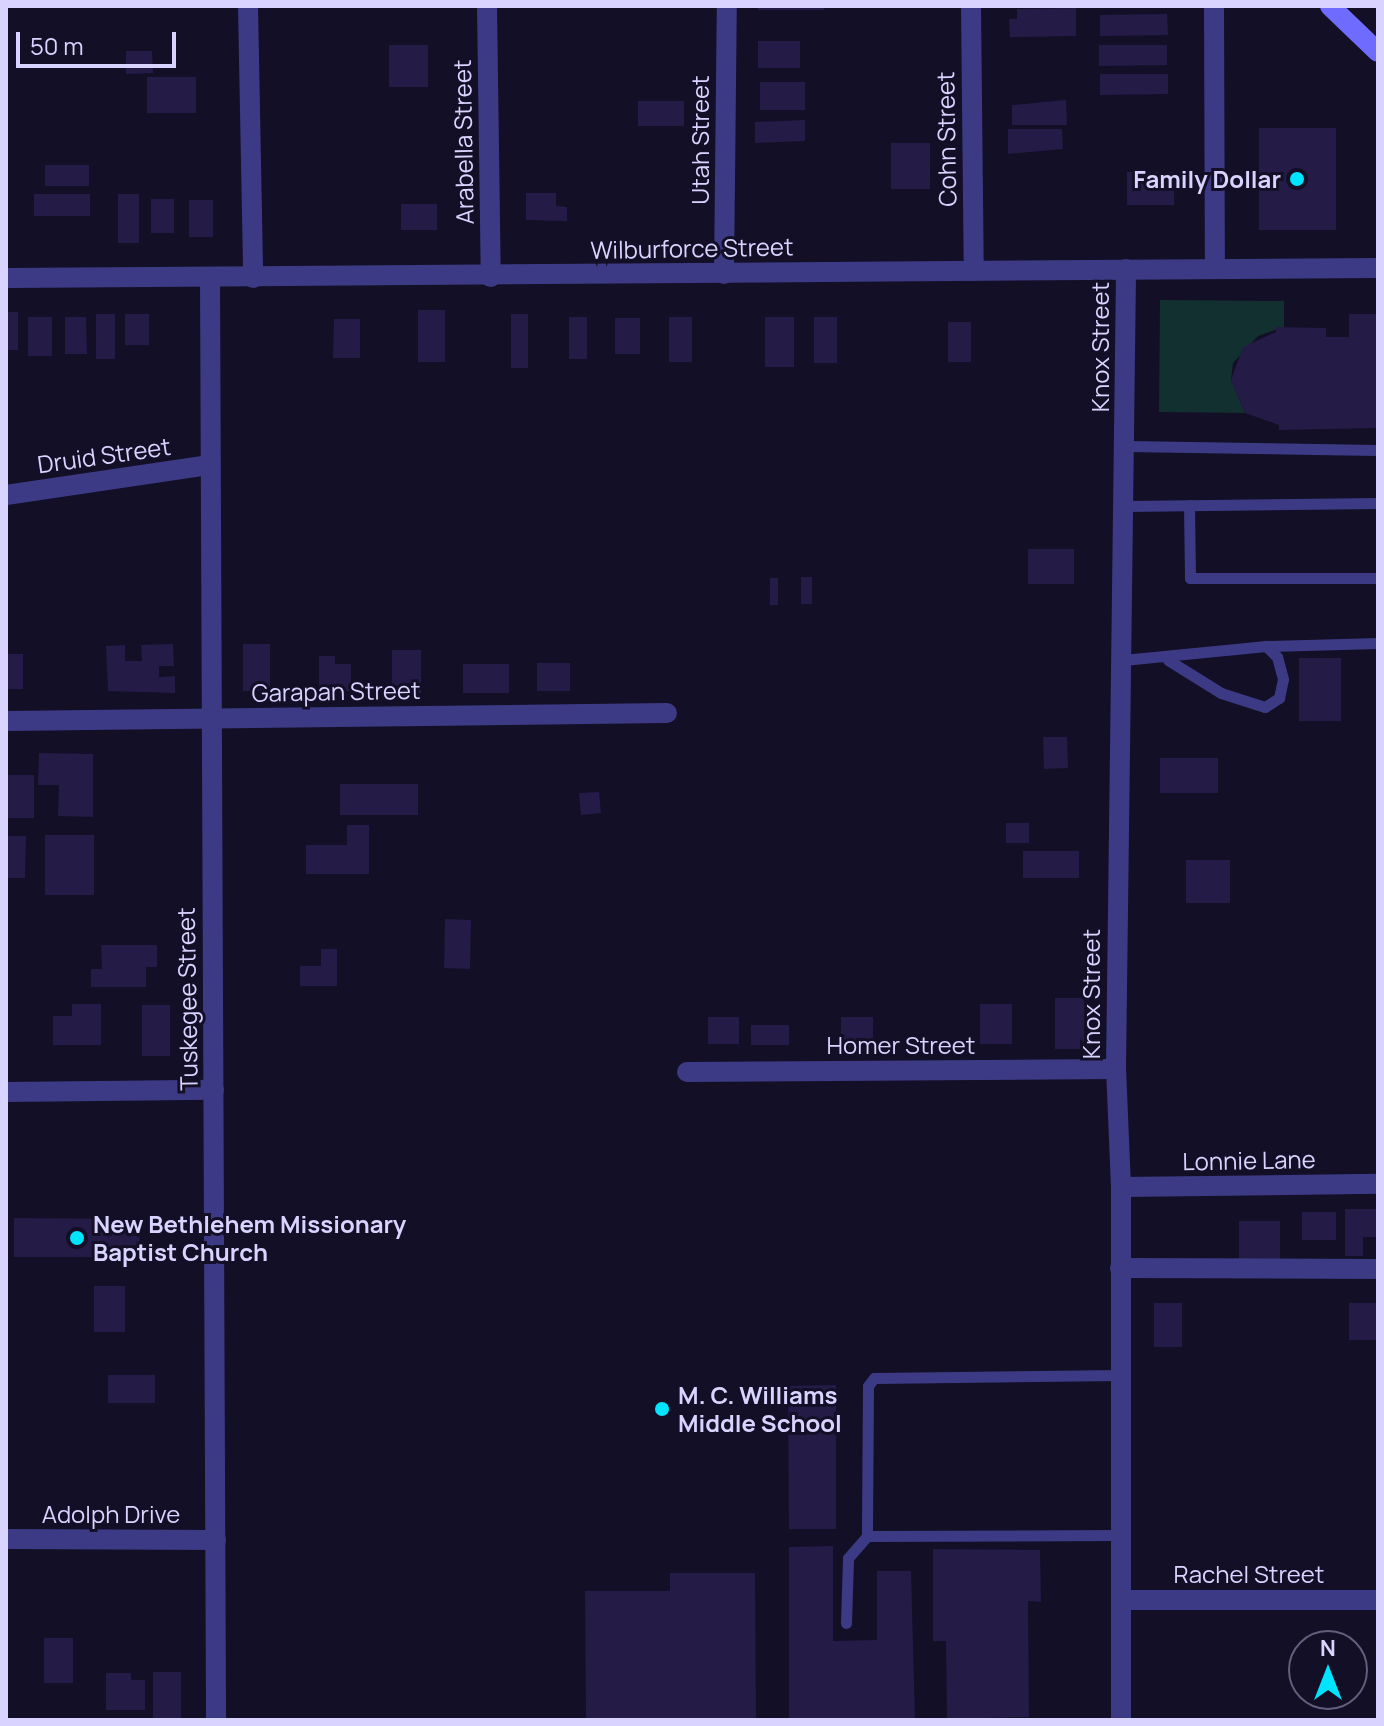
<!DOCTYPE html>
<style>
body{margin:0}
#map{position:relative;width:1384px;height:1726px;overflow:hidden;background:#130f26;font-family:Manrope,sans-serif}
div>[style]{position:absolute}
.green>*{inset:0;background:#12302f}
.building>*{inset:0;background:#241b47}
.service>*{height:11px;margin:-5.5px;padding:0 5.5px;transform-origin:5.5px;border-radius:5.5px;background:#3d3a85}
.minor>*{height:20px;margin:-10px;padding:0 10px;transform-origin:10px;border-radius:10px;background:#3d3a85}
.tertiary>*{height:20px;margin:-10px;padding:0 10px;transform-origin:10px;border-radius:10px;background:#3d3a85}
.secondary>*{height:20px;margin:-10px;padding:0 10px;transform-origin:10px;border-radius:10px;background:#6f6bff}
.dots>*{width:22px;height:22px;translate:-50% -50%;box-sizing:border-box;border:4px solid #130f26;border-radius:50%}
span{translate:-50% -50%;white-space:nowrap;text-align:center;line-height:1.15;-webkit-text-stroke:6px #130f26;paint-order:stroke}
.street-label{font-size:24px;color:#d9d4ff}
.poi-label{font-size:24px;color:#d9d4ff;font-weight:700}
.right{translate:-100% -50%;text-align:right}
.left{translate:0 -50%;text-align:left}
.frame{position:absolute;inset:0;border:8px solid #d9d4ff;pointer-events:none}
.north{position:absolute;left:1288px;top:1630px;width:80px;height:80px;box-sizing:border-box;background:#130f26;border:2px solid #625e7d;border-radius:50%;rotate:0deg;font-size:22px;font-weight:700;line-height:32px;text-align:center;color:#d9d4ff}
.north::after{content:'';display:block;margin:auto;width:28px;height:36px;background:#00e5ff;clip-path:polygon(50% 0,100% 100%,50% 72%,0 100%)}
.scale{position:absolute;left:16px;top:32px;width:160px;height:36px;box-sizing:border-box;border:4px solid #d9d4ff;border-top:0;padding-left:10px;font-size:24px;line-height:28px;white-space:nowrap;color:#d9d4ff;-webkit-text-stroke:6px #130f26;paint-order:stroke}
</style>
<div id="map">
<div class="green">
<i style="clip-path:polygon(1160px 300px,1284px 301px,1284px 327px,1258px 336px,1233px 363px,1231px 380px,1245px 413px,1159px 412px)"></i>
</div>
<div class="building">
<i style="clip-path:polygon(758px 6px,824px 6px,824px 10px,758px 10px)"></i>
<i style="clip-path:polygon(1076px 8px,1076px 36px,1010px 37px,1009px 19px,1017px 19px,1017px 9px)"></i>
<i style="clip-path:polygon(1167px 14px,1168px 35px,1100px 36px,1100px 15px)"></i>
<i style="clip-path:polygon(758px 41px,800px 41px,800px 68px,758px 68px)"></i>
<i style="clip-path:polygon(389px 45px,428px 45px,428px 87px,389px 87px)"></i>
<i style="clip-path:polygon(1099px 45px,1167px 45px,1167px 65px,1099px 66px)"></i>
<i style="clip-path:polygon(126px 51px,152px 51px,153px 73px,126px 74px)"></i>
<i style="clip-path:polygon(1100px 74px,1168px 74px,1168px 94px,1100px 95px)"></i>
<i style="clip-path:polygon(147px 77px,196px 77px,196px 113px,147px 113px)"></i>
<i style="clip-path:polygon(760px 82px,805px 82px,805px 110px,760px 110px)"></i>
<i style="clip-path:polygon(1066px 100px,1067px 125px,1012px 125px,1012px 105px)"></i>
<i style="clip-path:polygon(638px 101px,684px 101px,684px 126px,638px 126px)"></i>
<i style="clip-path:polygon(805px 120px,805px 141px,755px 143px,755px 122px)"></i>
<i style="clip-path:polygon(1259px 128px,1336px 128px,1336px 230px,1259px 230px)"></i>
<i style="clip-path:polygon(1008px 129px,1062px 129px,1063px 149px,1008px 154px)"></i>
<i style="clip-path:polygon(891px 143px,930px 143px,930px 189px,891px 189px)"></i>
<i style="clip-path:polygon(45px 165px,89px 165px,89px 186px,45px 186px)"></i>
<i style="clip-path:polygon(1127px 172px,1174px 172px,1174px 205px,1127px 205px)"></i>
<i style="clip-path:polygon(526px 193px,556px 193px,556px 206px,567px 207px,567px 221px,526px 220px)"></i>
<i style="clip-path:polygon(34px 194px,90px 194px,90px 216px,34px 216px)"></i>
<i style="clip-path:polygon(118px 194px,139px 194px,139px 243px,118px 243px)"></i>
<i style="clip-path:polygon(151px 199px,174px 199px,174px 233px,151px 233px)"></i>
<i style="clip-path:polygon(189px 200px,213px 200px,213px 237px,189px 237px)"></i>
<i style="clip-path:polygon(401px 204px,437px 204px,437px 230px,401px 230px)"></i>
<i style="clip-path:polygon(418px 310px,445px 310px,445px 362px,418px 362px)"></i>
<i style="clip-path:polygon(6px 312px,18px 312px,18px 350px,6px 350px)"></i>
<i style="clip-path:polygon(96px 314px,115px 314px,115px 359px,96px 359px)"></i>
<i style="clip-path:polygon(125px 314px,149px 314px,149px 345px,125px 345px)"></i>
<i style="clip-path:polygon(511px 314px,528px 314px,528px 368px,511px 368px)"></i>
<i style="clip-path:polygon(1349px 314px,1378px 314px,1378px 428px,1279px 430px,1279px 425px,1245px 413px,1231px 380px,1243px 347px,1276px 332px,1276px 327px,1326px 328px,1326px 337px,1349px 337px)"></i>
<i style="clip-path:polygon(28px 317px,52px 317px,52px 356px,28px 356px)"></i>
<i style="clip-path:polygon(65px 317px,86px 317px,87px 354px,65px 354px)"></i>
<i style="clip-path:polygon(569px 317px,587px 317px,587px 359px,569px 359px)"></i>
<i style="clip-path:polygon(669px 317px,692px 317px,692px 362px,669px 362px)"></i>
<i style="clip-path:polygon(765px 317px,794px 317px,794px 367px,765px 367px)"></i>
<i style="clip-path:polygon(814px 317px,837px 317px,837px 363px,814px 363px)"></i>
<i style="clip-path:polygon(615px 318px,640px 318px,640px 354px,615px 354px)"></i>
<i style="clip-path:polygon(334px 319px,360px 319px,360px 358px,333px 358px)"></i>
<i style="clip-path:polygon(948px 322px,971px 322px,971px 362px,948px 362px)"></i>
<i style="clip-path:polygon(1028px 549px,1074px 549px,1074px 584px,1028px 584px)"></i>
<i style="clip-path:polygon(801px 577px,812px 577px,812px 604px,801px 604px)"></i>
<i style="clip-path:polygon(770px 578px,778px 578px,778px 605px,770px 605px)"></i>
<i style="clip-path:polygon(173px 644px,174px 666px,159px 666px,159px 677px,175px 676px,175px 693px,108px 691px,106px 646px,125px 645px,125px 661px,142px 661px,141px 645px)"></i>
<i style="clip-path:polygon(243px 644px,270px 644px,270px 691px,243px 691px)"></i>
<i style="clip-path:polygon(392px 650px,421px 650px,421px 693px,392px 693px)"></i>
<i style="clip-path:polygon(6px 654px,23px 654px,23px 689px,6px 689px)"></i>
<i style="clip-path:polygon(319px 656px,335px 656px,335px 664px,351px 664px,351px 691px,319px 691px)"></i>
<i style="clip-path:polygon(1299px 658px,1341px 658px,1341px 721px,1299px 721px)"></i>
<i style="clip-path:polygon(537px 663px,570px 663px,570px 691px,537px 691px)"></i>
<i style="clip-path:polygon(463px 664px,509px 664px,509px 693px,463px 693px)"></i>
<i style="clip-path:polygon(1043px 737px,1067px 737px,1068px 768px,1044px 769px)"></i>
<i style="clip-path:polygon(39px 753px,93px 754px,93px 817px,58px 816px,59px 785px,38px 785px)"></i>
<i style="clip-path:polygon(1160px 758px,1218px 758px,1218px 793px,1160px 793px)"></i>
<i style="clip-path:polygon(6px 775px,34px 775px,34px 818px,6px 818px)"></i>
<i style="clip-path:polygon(340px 784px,418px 784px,418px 815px,340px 815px)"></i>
<i style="clip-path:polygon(599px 792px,601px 813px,581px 815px,579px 793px)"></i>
<i style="clip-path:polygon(1006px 823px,1029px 823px,1029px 843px,1006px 843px)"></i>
<i style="clip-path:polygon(347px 825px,369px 825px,369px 874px,306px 874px,306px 845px,347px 845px)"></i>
<i style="clip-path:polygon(45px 835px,94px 835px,94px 895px,45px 895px)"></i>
<i style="clip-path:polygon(6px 836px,26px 836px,25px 878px,6px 878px)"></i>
<i style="clip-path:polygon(1023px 851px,1079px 851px,1079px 878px,1023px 878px)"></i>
<i style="clip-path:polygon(1186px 860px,1230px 860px,1230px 903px,1186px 903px)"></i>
<i style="clip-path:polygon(445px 919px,471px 920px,470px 969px,444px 968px)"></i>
<i style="clip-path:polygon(101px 945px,157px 945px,157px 967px,146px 967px,146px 987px,91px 987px,91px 969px,102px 969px)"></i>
<i style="clip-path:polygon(321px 949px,337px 949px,337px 986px,300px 986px,300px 966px,321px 966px)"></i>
<i style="clip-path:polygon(1055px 998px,1084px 998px,1084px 1049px,1055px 1049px)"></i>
<i style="clip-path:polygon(72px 1004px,101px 1004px,101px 1045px,53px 1045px,53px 1016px,72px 1016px)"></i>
<i style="clip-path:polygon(980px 1004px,1012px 1004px,1012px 1044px,980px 1044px)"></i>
<i style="clip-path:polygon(142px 1005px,170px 1005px,170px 1056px,142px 1056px)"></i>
<i style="clip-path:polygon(708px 1017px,739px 1017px,739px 1044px,708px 1044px)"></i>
<i style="clip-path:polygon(841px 1017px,873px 1017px,873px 1047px,841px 1047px)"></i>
<i style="clip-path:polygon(751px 1025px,789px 1025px,789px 1045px,751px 1045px)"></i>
<i style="clip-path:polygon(1345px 1209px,1378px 1209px,1378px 1237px,1363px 1237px,1363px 1256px,1345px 1256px)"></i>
<i style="clip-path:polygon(1302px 1212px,1336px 1212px,1336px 1240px,1302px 1240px)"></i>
<i style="clip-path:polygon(14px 1218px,140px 1219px,139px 1257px,14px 1257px)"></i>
<i style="clip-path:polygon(1239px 1221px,1280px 1221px,1280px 1259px,1239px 1259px)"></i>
<i style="clip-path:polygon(94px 1286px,125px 1286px,125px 1332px,94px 1332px)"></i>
<i style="clip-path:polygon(1154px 1303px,1182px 1303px,1182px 1347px,1154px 1347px)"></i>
<i style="clip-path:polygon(1349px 1303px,1378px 1303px,1378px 1340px,1349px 1340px)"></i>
<i style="clip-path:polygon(108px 1375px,155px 1375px,155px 1403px,108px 1403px)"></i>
<i style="clip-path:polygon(836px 1385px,836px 1529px,789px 1529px,788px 1386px)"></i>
<i style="clip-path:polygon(833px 1546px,833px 1641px,877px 1640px,877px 1571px,911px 1571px,915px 1720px,789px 1720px,789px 1547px)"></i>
<i style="clip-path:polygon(933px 1549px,1040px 1550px,1041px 1602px,1028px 1601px,1029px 1717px,947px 1719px,946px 1641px,933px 1641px)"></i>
<i style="clip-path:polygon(670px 1573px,755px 1573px,756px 1720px,586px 1720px,585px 1591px,670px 1591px)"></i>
<i style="clip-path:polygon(44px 1638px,73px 1638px,73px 1683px,44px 1683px)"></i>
<i style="clip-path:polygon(153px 1672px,181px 1672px,181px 1720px,153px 1720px)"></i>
<i style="clip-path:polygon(106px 1673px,131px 1673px,131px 1680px,145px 1680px,145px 1710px,106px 1710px)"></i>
</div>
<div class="service">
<i style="left:1126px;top:446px;width:252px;rotate:0.9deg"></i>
<i style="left:1189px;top:505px;width:73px;rotate:89.2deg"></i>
<i style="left:1190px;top:578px;width:188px"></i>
<i style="left:1126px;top:506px;width:252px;rotate:-0.7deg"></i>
<i style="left:1123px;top:660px;width:144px;rotate:-5.6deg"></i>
<i style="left:1266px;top:646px;width:112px;rotate:-1.5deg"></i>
<i style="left:1168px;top:660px;width:62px;rotate:31.9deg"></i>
<i style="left:1221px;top:693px;width:46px;rotate:17.7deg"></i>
<i style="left:1265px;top:707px;width:17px;rotate:-33deg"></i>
<i style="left:1279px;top:698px;width:19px;rotate:-78deg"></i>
<i style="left:1283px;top:679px;width:23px;rotate:-105deg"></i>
<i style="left:1277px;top:657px;width:16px;rotate:-135deg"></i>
<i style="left:1121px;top:1375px;width:247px;rotate:179.3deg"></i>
<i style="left:874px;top:1378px;width:10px;rotate:127deg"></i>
<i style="left:868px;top:1386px;width:150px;rotate:90.4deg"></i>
<i style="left:867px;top:1536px;width:254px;rotate:-0.2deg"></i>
<i style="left:846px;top:1623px;width:65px;rotate:-88.2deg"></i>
<i style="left:848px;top:1558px;width:29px;rotate:-49deg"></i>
</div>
<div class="minor">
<i style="left:248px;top:6px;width:272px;rotate:88.9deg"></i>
<i style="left:487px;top:6px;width:271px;rotate:89.2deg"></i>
<i style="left:971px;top:6px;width:265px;rotate:89.4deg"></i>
<i style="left:1214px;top:6px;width:262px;rotate:89.8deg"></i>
<i style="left:724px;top:274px;width:268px;rotate:-89.4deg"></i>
<i style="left:6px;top:495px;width:206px;rotate:-8.4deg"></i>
<i style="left:6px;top:721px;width:661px;rotate:-0.69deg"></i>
<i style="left:687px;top:1072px;width:429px;rotate:-0.4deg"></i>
<i style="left:6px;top:1092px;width:208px;rotate:-0.6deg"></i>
<i style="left:1121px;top:1187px;width:257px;rotate:-0.7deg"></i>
<i style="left:1120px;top:1268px;width:258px;rotate:0.2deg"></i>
<i style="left:6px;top:1539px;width:210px;rotate:0.3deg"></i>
<i style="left:1121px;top:1600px;width:257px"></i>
</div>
<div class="tertiary">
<i style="left:6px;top:278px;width:1372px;rotate:-0.42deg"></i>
<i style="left:210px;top:278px;width:1442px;rotate:89.76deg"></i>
<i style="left:1121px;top:1720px;width:533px;rotate:-90deg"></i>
<i style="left:1121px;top:1187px;width:118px;rotate:-92.4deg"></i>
<i style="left:1116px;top:1069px;width:800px;rotate:-89.28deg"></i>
</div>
<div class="secondary">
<i style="left:1330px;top:6px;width:66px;rotate:43.8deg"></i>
</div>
<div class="dots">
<i style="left:1297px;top:179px;background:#00e5ff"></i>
<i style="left:77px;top:1238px;background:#00e5ff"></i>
<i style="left:662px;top:1409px;background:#00e5ff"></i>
</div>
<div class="street-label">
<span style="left:946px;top:139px;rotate:-91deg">Cohn Street</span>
<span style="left:700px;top:140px;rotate:-90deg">Utah Street</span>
<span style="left:463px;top:142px;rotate:-91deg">Arabella Street</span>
<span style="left:692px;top:248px;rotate:-1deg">Wilburforce Street</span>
<span style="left:1100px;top:347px;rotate:-90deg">Knox Street</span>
<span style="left:104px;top:455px;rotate:-8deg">Druid Street</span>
<span style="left:336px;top:691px;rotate:-1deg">Garapan Street</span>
<span style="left:1091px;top:994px;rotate:-90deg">Knox Street</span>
<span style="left:187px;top:999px;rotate:-91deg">Tuskegee Street</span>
<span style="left:901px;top:1045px">Homer Street</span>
<span style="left:1249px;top:1160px;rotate:-1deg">Lonnie Lane</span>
<span style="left:111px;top:1514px">Adolph Drive</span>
<span style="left:1249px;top:1574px">Rachel Street</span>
</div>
<div class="poi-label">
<span class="right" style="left:1281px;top:179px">Family Dollar</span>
<span class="left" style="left:93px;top:1238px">New Bethlehem Missionary<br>Baptist Church</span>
<span class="left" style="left:678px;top:1409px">M. C. Williams<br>Middle School</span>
</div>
<div class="frame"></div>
<div class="north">N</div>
<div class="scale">50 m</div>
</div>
